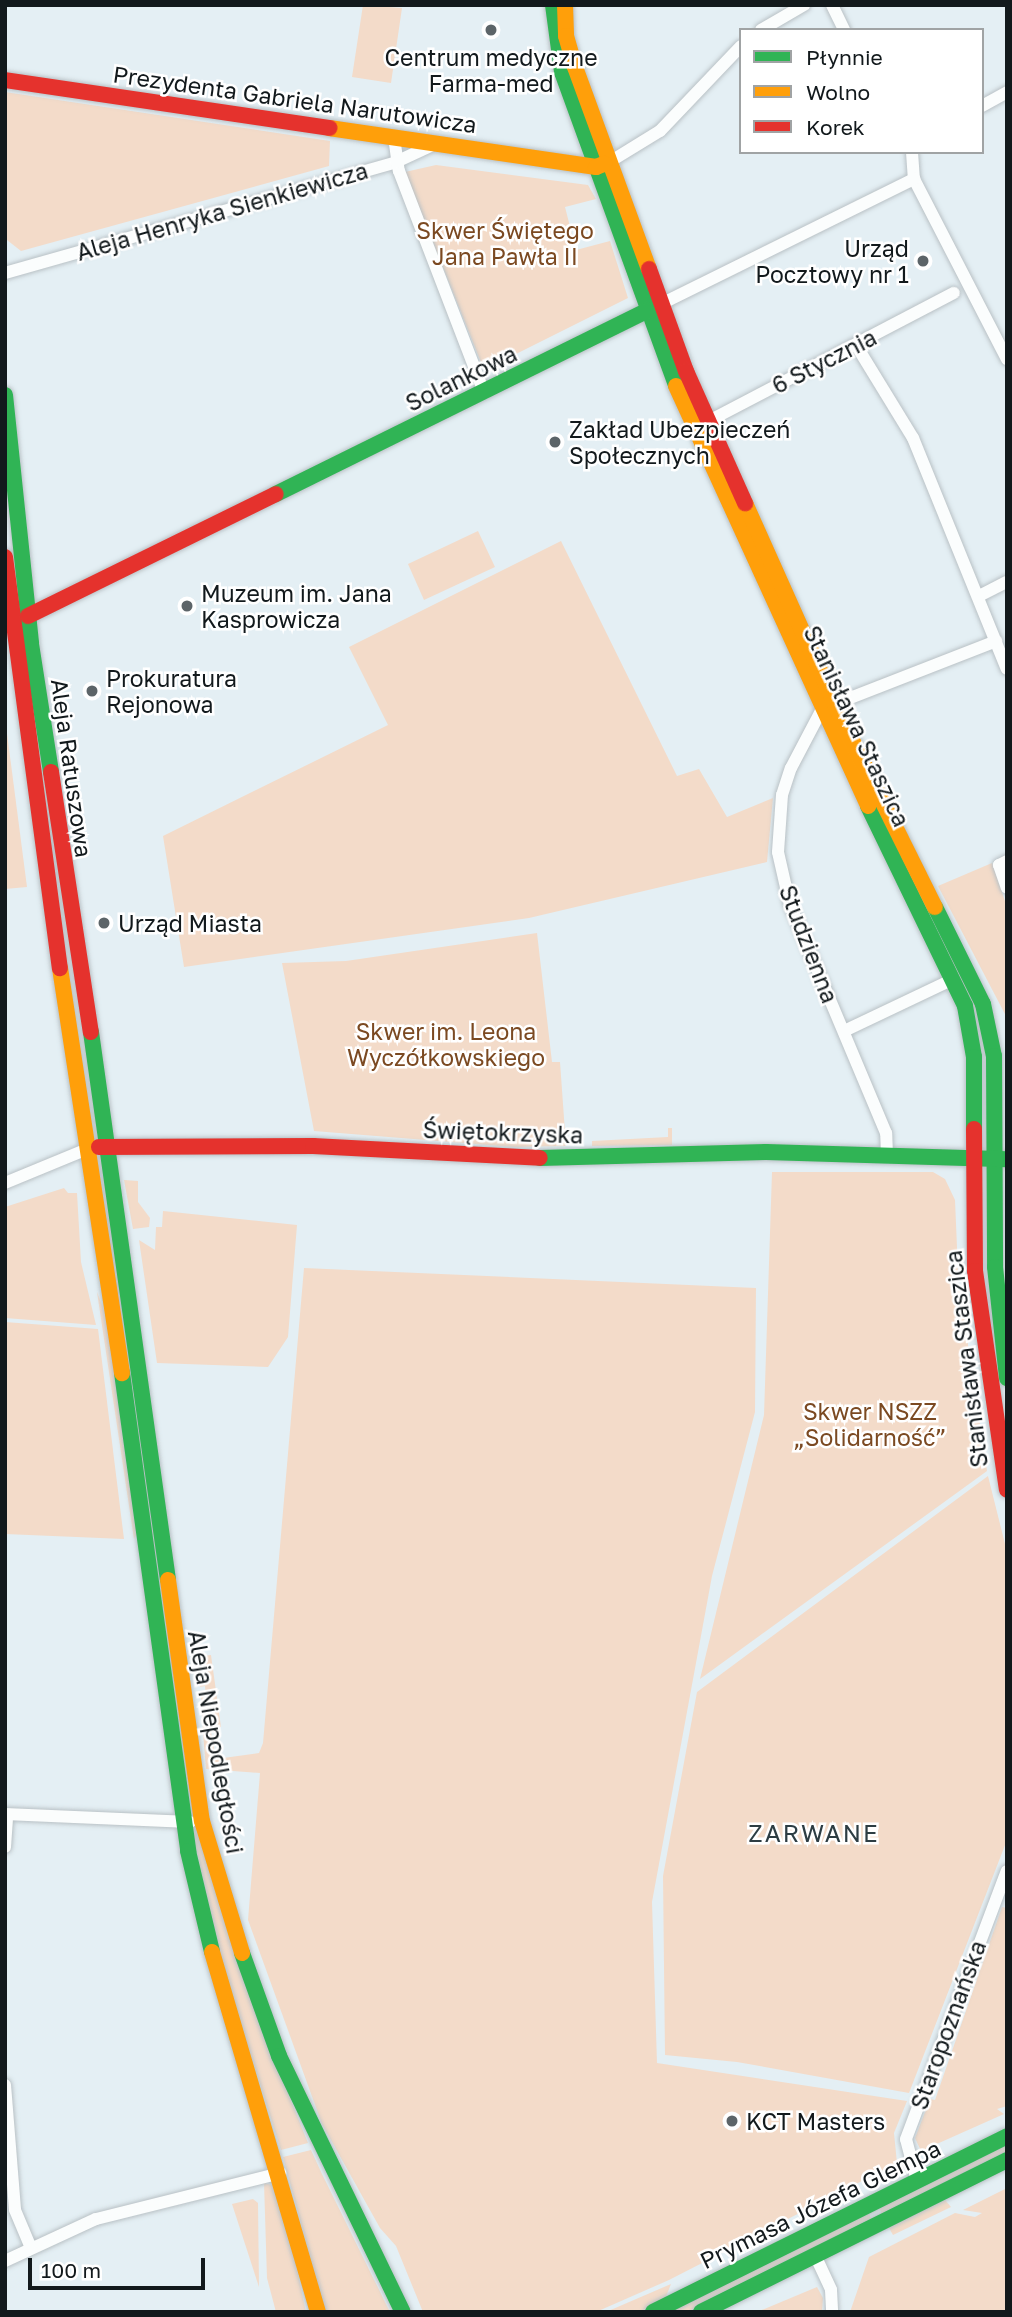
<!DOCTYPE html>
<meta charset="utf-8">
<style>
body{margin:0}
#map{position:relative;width:1012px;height:2317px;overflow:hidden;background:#e4eff4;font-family:"Golos Text",sans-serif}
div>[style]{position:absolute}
.green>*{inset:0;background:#f3dbc9}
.roads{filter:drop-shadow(0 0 2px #b9c1c5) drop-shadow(0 0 2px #b9c1c5)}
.street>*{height:12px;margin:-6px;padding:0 6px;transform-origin:6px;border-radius:6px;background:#fbfdfd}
.fast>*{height:16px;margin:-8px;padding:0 8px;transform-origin:8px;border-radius:8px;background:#30b455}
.slow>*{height:16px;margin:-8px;padding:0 8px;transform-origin:8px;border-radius:8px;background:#ff9f0a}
.jam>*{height:16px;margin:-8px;padding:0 8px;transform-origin:8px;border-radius:8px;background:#e5322d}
.dots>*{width:19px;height:19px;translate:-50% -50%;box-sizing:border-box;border:4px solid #fff;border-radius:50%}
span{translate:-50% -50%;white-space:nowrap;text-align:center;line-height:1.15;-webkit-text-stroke:5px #fff;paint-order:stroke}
.poi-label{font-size:23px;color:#12191c}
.right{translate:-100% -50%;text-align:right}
.left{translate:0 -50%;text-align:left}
.street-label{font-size:23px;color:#12191c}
.park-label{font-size:23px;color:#7b4921}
.neighbourhood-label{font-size:24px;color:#2d3d43;letter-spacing:2px}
.frame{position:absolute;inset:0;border:7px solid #12191c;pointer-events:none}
.legend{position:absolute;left:739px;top:28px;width:245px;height:126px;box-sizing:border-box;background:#fff;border:2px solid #a0a3a4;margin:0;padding:9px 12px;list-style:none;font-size:21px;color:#12191c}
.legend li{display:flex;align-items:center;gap:14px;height:35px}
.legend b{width:35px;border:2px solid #a0a3a4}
.scale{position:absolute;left:28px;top:2258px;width:177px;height:32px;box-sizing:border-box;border:4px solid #12191c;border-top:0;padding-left:9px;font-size:21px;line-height:24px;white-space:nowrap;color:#12191c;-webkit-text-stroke:5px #fff;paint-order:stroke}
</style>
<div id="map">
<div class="green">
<i style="clip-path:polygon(363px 5px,402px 8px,391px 83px,352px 77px)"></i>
<i style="clip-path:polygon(5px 92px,330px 141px,329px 166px,21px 251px,7px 240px,5px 223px)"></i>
<i style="clip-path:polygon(436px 165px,588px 185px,596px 199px,565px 207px,576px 250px,610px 241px,628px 298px,484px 370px,405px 172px)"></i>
<i style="clip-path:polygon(478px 531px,495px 567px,424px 600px,408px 564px)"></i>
<i style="clip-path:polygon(561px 541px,677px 776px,699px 769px,727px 817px,773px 798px,767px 862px,529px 918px,184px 967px,163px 836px,388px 725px,349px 647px)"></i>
<i style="clip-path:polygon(5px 718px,27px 887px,5px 889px)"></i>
<i style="clip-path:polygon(992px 863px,1007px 907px,1007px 1018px,938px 886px)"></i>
<i style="clip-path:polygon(537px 933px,552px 1062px,560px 1062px,566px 1146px,514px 1147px,314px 1131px,282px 963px,346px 961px)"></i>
<i style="clip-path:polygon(668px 1128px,672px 1128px,672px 1145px,592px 1146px,592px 1141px,668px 1137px)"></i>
<i style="clip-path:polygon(772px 1172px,933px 1172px,945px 1179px,955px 1200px,958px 1271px,953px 1272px,953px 1285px,959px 1285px,987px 1471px,700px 1679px,764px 1415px)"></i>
<i style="clip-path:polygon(124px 1180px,138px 1181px,138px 1202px,150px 1218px,149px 1227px,133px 1229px)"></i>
<i style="clip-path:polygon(64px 1188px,68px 1193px,77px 1193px,81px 1262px,96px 1325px,5px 1318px,5px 1207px)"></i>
<i style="clip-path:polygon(163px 1211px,297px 1225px,288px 1337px,268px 1367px,157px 1363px,139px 1240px,155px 1250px,156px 1227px,162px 1227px)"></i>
<i style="clip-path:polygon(304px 1268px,756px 1288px,755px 1412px,712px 1576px,652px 1902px,657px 2063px,907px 2101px,894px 2133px,897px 2163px,669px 2280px,596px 2312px,423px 2312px,396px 2246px,380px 2228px,322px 2124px,248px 1920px,260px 1773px,206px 1769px,203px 1733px,211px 1732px,216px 1759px,259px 1753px,263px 1743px)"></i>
<i style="clip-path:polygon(97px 1292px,106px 1315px,137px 1533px,134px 1539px)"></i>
<i style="clip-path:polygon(5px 1322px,98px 1329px,124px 1539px,5px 1534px)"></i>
<i style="clip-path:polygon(988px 1476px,1007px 1552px,1007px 1840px,909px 2093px,737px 2062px,665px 2055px,663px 1876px,697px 1692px)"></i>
<i style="clip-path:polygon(201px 1645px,203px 1656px,211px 1655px,221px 1727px,203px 1729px,201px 1697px,206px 1696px,205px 1686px,200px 1687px,194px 1646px)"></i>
<i style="clip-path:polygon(193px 1833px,197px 1833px,276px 2064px,308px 2143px,281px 2150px,218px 1951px)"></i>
<i style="clip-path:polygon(1002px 1907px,1007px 1908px,1007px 2106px,997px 2109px,1004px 2114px,921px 2151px,915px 2138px,930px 2099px,935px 2100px)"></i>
<i style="clip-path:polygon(1007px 2143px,1007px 2153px,882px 2214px,879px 2207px)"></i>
<i style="clip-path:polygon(311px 2150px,322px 2174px,390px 2312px,325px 2312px,283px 2157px)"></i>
<i style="clip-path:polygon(264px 2183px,272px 2185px,282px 2200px,306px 2312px,276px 2312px,267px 2278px)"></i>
<i style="clip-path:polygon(1007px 2188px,1007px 2312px,850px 2312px,869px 2257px,955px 2213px,975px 2217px,982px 2213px,963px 2210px)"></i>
<i style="clip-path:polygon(253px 2199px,258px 2203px,259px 2287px,232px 2204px)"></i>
<i style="clip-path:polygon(945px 2200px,951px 2207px,893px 2235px,888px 2226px)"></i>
<i style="clip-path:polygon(868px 2212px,872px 2220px,687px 2312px,667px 2312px)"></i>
<i style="clip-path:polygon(671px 2284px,665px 2299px,639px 2312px,606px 2312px)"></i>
<i style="clip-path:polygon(817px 2287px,823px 2298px,822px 2312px,757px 2312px)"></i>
</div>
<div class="roads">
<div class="street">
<i style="left:832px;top:5px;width:28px;rotate:64deg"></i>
<i style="left:761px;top:30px;width:50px;rotate:-30.2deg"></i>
<i style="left:982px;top:106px;width:29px;rotate:-29deg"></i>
<i style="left:394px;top:137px;width:34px;rotate:82deg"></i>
<i style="left:399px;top:171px;width:238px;rotate:69deg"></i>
<i style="left:912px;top:152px;width:27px;rotate:86deg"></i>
<i style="left:914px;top:179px;width:203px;rotate:62.7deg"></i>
<i style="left:611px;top:161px;width:57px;rotate:-31.5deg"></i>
<i style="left:660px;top:131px;width:117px;rotate:-46.4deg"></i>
<i style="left:5px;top:273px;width:406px;rotate:-15.8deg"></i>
<i style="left:396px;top:162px;width:45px;rotate:-24.9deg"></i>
<i style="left:657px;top:306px;width:287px;rotate:-26.3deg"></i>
<i style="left:856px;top:345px;width:109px;rotate:58.5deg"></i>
<i style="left:913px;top:438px;width:249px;rotate:67.9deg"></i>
<i style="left:703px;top:424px;width:283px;rotate:-27.6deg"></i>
<i style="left:979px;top:596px;width:31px;rotate:-27deg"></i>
<i style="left:1007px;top:861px;width:9px;rotate:153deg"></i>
<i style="left:999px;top:865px;width:24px;rotate:71deg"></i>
<i style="left:844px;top:1031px;width:112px;rotate:-25.4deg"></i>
<i style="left:887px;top:1156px;width:23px;rotate:-92deg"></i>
<i style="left:886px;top:1133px;width:247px;rotate:-112.8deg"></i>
<i style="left:790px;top:905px;width:54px;rotate:-102.8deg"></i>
<i style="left:778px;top:852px;width:57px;rotate:-86deg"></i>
<i style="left:782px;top:795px;width:28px;rotate:-72deg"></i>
<i style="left:791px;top:768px;width:67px;rotate:-62.3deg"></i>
<i style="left:822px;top:709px;width:187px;rotate:-21.3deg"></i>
<i style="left:5px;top:1183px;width:87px;rotate:-22.4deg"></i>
<i style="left:5px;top:1814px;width:185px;rotate:2.5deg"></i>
<i style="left:5px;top:1847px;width:32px;rotate:-86deg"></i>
<i style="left:5px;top:2085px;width:125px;rotate:85.4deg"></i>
<i style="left:15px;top:2210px;width:41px;rotate:67.2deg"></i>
<i style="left:917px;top:2181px;width:43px;rotate:-104.7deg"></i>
<i style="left:906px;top:2139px;width:286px;rotate:-69.4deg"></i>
<i style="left:815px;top:2255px;width:38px;rotate:65deg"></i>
<i style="left:831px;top:2290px;width:22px;rotate:87deg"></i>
<i style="left:5px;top:2261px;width:100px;rotate:-24.8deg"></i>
<i style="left:96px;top:2219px;width:190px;rotate:-14deg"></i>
</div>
<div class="fast">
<i style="left:553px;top:5px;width:68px;rotate:82.3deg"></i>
<i style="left:562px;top:72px;width:334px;rotate:70deg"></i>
<i style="left:5px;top:395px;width:250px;rotate:84deg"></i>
<i style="left:31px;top:644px;width:130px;rotate:81.1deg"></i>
<i style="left:276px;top:494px;width:413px;rotate:-26.3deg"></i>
<i style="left:868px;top:806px;width:222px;rotate:64.1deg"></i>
<i style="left:965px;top:1006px;width:52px;rotate:80deg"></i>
<i style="left:974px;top:1057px;width:72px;rotate:90deg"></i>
<i style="left:935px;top:907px;width:108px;rotate:63.7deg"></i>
<i style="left:983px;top:1004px;width:53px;rotate:78.1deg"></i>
<i style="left:994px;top:1056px;width:211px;rotate:89.7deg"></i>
<i style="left:995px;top:1267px;width:112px;rotate:83.8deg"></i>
<i style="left:91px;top:1032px;width:553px;rotate:82deg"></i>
<i style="left:540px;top:1158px;width:226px;rotate:-1.5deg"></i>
<i style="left:766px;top:1152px;width:241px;rotate:1.7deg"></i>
<i style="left:122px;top:1373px;width:483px;rotate:82.1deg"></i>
<i style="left:188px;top:1851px;width:104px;rotate:76.6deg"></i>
<i style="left:242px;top:1953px;width:109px;rotate:70.2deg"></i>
<i style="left:279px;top:2056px;width:284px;rotate:64.2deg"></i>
<i style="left:653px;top:2312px;width:395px;rotate:-26.4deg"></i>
<i style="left:701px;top:2312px;width:342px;rotate:-26.4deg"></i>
</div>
<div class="slow">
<i style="left:565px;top:5px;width:31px;rotate:88deg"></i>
<i style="left:566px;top:36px;width:32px;rotate:74deg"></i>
<i style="left:575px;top:67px;width:215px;rotate:69.9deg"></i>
<i style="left:329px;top:128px;width:270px;rotate:8.3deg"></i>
<i style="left:596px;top:167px;width:9px;rotate:-21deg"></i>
<i style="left:676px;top:386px;width:462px;rotate:65.4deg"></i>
<i style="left:745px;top:503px;width:235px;rotate:65.9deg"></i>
<i style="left:841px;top:718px;width:211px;rotate:63.6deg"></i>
<i style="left:60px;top:968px;width:410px;rotate:81.3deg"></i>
<i style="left:168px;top:1580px;width:243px;rotate:82deg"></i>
<i style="left:202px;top:1821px;width:138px;rotate:73.1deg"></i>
<i style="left:212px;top:1952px;width:375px;rotate:73.6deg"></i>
</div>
<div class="jam">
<i style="left:5px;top:80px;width:328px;rotate:8.4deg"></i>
<i style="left:649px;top:269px;width:109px;rotate:70.1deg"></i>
<i style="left:686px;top:371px;width:145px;rotate:65.9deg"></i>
<i style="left:5px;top:557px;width:415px;rotate:82.4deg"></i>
<i style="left:28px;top:616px;width:276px;rotate:-26.2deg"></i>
<i style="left:51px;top:772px;width:263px;rotate:81.3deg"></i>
<i style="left:974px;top:1129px;width:142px;rotate:89.6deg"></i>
<i style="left:975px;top:1271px;width:221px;rotate:81.7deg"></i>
<i style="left:99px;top:1147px;width:214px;rotate:-0.3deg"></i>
<i style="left:313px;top:1146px;width:227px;rotate:3deg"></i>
</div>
</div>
<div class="dots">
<i style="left:491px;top:30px;background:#5c6468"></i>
<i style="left:923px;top:261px;background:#5c6468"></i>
<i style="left:555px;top:442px;background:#5c6468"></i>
<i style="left:187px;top:606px;background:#5c6468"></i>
<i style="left:92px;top:691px;background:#5c6468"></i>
<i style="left:104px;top:923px;background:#5c6468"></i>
<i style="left:732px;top:2121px;background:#5c6468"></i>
</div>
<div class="poi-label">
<span style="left:491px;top:70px">Centrum medyczne<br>Farma-med</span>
<span class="right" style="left:909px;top:261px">Urząd<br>Pocztowy nr 1</span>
<span class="left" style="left:569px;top:442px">Zakład Ubezpieczeń<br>Społecznych</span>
<span class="left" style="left:201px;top:606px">Muzeum im. Jana<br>Kasprowicza</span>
<span class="left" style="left:106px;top:691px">Prokuratura<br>Rejonowa</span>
<span class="left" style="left:118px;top:923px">Urząd Miasta</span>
<span class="left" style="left:746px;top:2121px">KCT Masters</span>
</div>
<div class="street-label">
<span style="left:295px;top:99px;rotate:8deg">Prezydenta Gabriela Narutowicza</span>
<span style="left:222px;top:211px;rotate:-16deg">Aleja Henryka Sienkiewicza</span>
<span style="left:824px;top:361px;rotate:-27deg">6 Stycznia</span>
<span style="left:461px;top:378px;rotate:-26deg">Solankowa</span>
<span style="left:857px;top:726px;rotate:65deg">Stanisława Staszica</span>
<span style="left:72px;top:768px;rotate:82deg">Aleja Ratuszowa</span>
<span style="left:809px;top:944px;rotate:69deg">Studzienna</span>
<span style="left:503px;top:1132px;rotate:2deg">Świętokrzyska</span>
<span style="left:966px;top:1359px;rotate:-97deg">Stanisława Staszica</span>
<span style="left:216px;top:1742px;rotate:80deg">Aleja Niepodległości</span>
<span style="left:948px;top:2025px;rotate:-70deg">Staropoznańska</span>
<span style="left:820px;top:2204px;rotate:-26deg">Prymasa Józefa Glempa</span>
</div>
<div class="park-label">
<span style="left:505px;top:243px">Skwer Świętego<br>Jana Pawła II</span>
<span style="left:446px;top:1044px">Skwer im. Leona<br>Wyczółkowskiego</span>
<span style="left:870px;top:1424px">Skwer NSZZ<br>„Solidarność”</span>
</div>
<div class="neighbourhood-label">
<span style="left:814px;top:1833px">ZARWANE</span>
</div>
<div class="frame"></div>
<ul class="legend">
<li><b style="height:9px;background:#30b455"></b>Płynnie</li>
<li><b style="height:9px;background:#ff9f0a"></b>Wolno</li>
<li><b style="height:9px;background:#e5322d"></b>Korek</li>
</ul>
<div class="scale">100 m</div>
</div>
